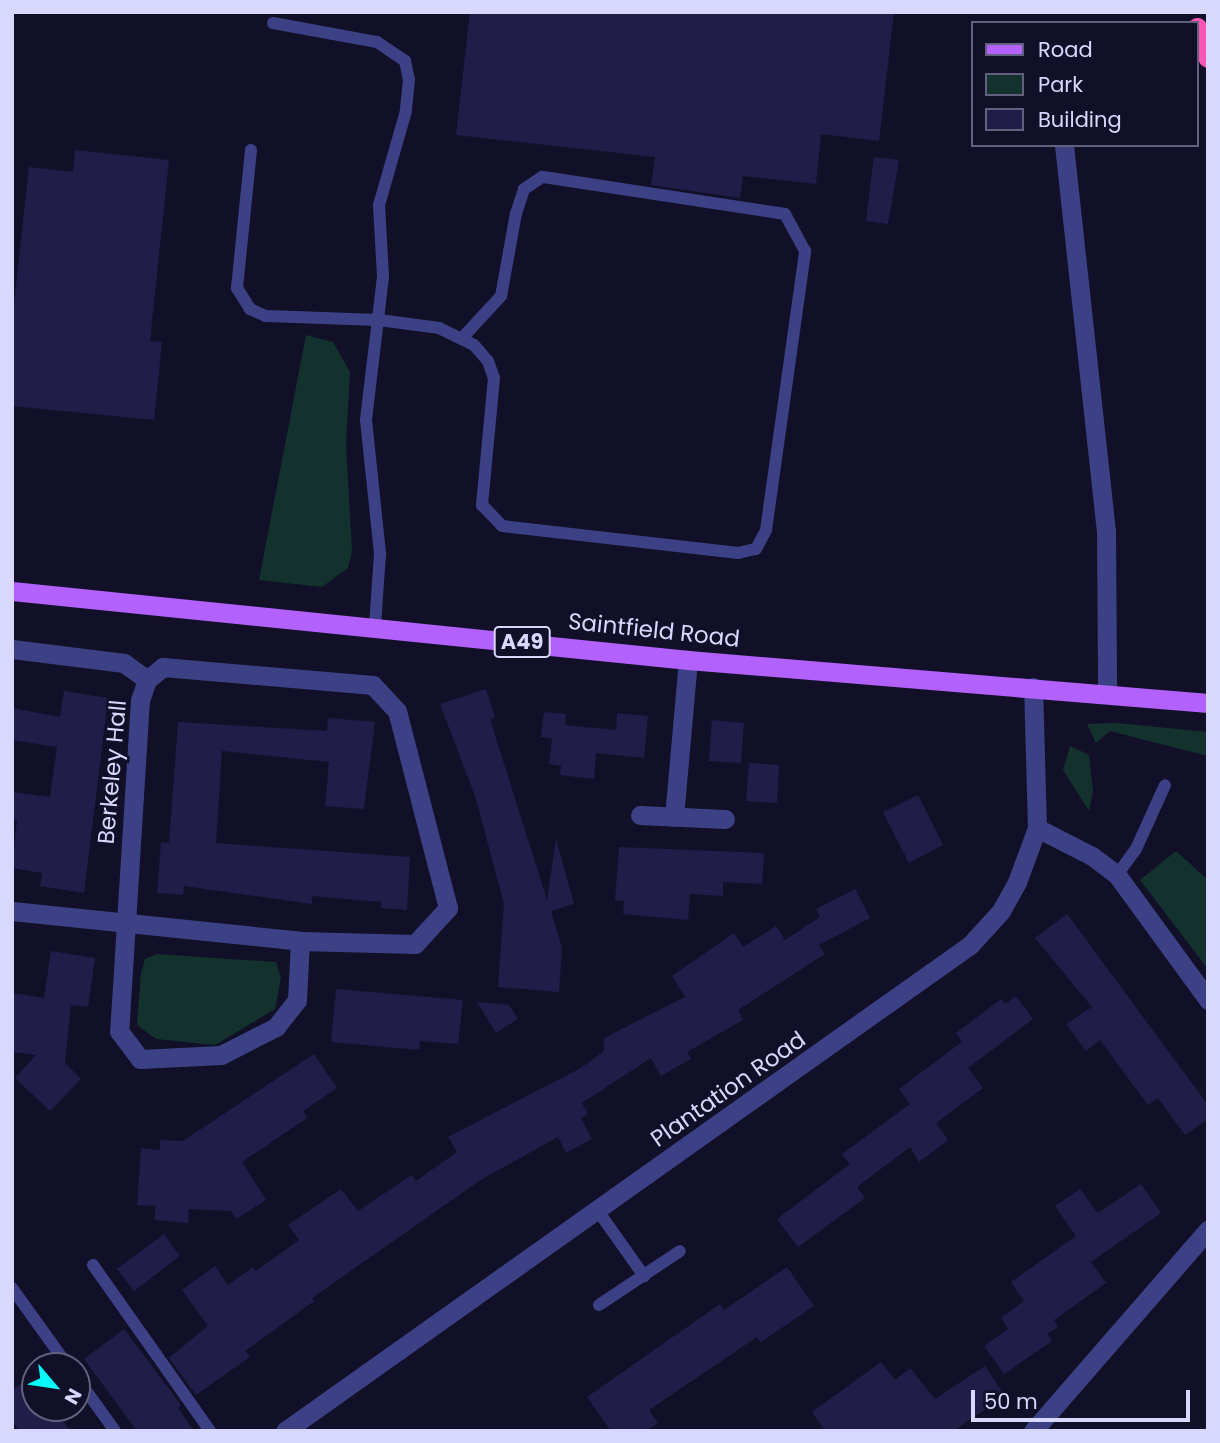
<!DOCTYPE html>
<style>
body{margin:0}
#map{position:relative;width:1220px;height:1443px;overflow:hidden;background:#121028;font-family:Poppins,sans-serif}
div>[style]{position:absolute}
.green>*{inset:0;background:#13322d}
.building>*{inset:0;background:#211d48}
.service>*{height:12px;margin:-6px;padding:0 6px;transform-origin:6px;border-radius:6px;background:#3c4185}
.minor>*{height:19px;margin:-9.5px;padding:0 9.5px;transform-origin:9.5px;border-radius:9.5px;background:#3c4185}
.primary>*{height:19px;margin:-9.5px;padding:0 9.5px;transform-origin:9.5px;border-radius:9.5px;background:#b261fc}
.motorway>*{height:21px;margin:-10.5px;padding:0 10.5px;transform-origin:10.5px;border-radius:10.5px;background:#fb56b6}
span{translate:-50% -50%;white-space:nowrap;text-align:center;line-height:1.15;-webkit-text-stroke:5px #121028;paint-order:stroke}
.shield-label span{padding:2px 5px;background:#121028;border:2px solid;border-radius:5px;-webkit-text-stroke-width:0}
.shield-label{font-size:21px;color:#d8d8fe;font-weight:700}
.street-label{font-size:23px;color:#d8d8fe}
.frame{position:absolute;inset:0;border:14px solid #d8d8fe;pointer-events:none}
.legend{position:absolute;left:971px;top:21px;width:228px;height:126px;box-sizing:border-box;background:#121028;border:2px solid #61607e;margin:0;padding:9px 12px;list-style:none;font-size:21px;color:#d8d8fe}
.legend li{display:flex;align-items:center;gap:14px;height:35px}
.legend b{width:35px;border:2px solid #61607e}
.north{position:absolute;left:21px;top:1352px;width:70px;height:70px;box-sizing:border-box;background:#121028;border:2px solid #61607e;border-radius:50%;rotate:119deg;font-size:19px;font-weight:700;line-height:28px;text-align:center;color:#d8d8fe}
.north::after{content:'';display:block;margin:auto;width:24px;height:32px;background:#08fafa;clip-path:polygon(50% 0,100% 100%,50% 72%,0 100%)}
.scale{position:absolute;left:971px;top:1390px;width:219px;height:32px;box-sizing:border-box;border:4px solid #d8d8fe;border-top:0;padding-left:9px;font-size:21px;line-height:24px;white-space:nowrap;color:#d8d8fe;-webkit-text-stroke:5px #121028;paint-order:stroke}
</style>
<div id="map">
<div class="green">
<i style="clip-path:polygon(306px 335px,333px 342px,350px 372px,346px 444px,352px 551px,348px 568px,322px 587px,259px 580px)"></i>
<i style="clip-path:polygon(1117px 723px,1208px 732px,1208px 756px,1110px 731px,1096px 743px,1087px 724px)"></i>
<i style="clip-path:polygon(1070px 746px,1089px 755px,1093px 792px,1089px 811px,1063px 770px)"></i>
<i style="clip-path:polygon(1176px 851px,1208px 880px,1208px 969px,1140px 880px)"></i>
<i style="clip-path:polygon(157px 954px,276px 962px,281px 978px,275px 1009px,215px 1045px,156px 1039px,137px 1025px,141px 973px,145px 959px)"></i>
</div>
<div class="building">
<i style="clip-path:polygon(470px 12px,894px 12px,879px 141px,821px 134px,816px 184px,743px 176px,740px 198px,651px 185px,655px 157px,456px 135px)"></i>
<i style="clip-path:polygon(75px 150px,169px 160px,150px 341px,162px 342px,154px 420px,12px 406px,12px 323px,29px 167px,73px 172px)"></i>
<i style="clip-path:polygon(874px 157px,899px 160px,888px 224px,866px 221px)"></i>
<i style="clip-path:polygon(486px 689px,495px 717px,490px 719px,547px 900px,556px 839px,574px 904px,551px 911px,562px 948px,559px 992px,498px 987px,504px 904px,476px 799px,440px 704px)"></i>
<i style="clip-path:polygon(64px 691px,108px 698px,84px 893px,40px 886px,42px 873px,12px 868px,17px 820px,12px 820px,12px 792px,50px 797px,57px 747px,12px 740px,12px 708px,60px 717px)"></i>
<i style="clip-path:polygon(544px 712px,566px 714px,565px 725px,616px 730px,617px 713px,648px 716px,644px 758px,596px 753px,594px 779px,560px 775px,561px 766px,549px 764px,552px 738px,541px 737px)"></i>
<i style="clip-path:polygon(328px 718px,375px 722px,364px 809px,325px 806px,329px 762px,222px 751px,216px 843px,410px 857px,407px 910px,381px 908px,381px 902px,312px 896px,312px 904px,184px 886px,183px 895px,157px 893px,161px 842px,169px 843px,178px 722px,327px 731px)"></i>
<i style="clip-path:polygon(712px 720px,744px 723px,741px 763px,709px 761px)"></i>
<i style="clip-path:polygon(749px 763px,779px 765px,777px 803px,746px 801px)"></i>
<i style="clip-path:polygon(918px 795px,943px 845px,909px 863px,883px 812px)"></i>
<i style="clip-path:polygon(619px 847px,764px 853px,762px 884px,723px 882px,723px 896px,690px 894px,688px 920px,623px 914px,624px 901px,615px 900px)"></i>
<i style="clip-path:polygon(855px 889px,870px 918px,819px 945px,825px 954px,738px 1010px,743px 1020px,687px 1052px,691px 1059px,661px 1076px,651px 1058px,582px 1103px,588px 1114px,581px 1118px,592px 1139px,566px 1153px,558px 1137px,482px 1179px,312px 1298px,314px 1301px,245px 1351px,250px 1357px,196px 1395px,169px 1358px,208px 1326px,182px 1290px,215px 1266px,228px 1285px,253px 1267px,256px 1271px,299px 1240px,288px 1225px,341px 1189px,358px 1211px,412px 1175px,416px 1181px,457px 1152px,448px 1137px,581px 1068px,604px 1051px,604px 1038px,685px 997px,672px 976px,734px 933px,743px 947px,776px 926px,785px 940px,820px 917px,816px 909px)"></i>
<i style="clip-path:polygon(1067px 914px,1208px 1105px,1208px 1119px,1185px 1135px,1158px 1098px,1148px 1105px,1100px 1040px,1086px 1051px,1066px 1024px,1092px 1007px,1035px 938px)"></i>
<i style="clip-path:polygon(51px 951px,95px 958px,88px 1007px,71px 1005px,65px 1063px,81px 1079px,50px 1111px,15px 1078px,36px 1055px,12px 1052px,12px 993px,44px 998px)"></i>
<i style="clip-path:polygon(336px 989px,463px 1000px,458px 1044px,420px 1041px,419px 1050px,331px 1042px)"></i>
<i style="clip-path:polygon(1016px 996px,1033px 1019px,968px 1068px,983px 1088px,936px 1123px,948px 1140px,919px 1162px,910px 1147px,857px 1187px,865px 1198px,798px 1247px,777px 1219px,850px 1164px,842px 1154px,910px 1104px,899px 1089px,962px 1042px,956px 1033px,1001px 999px,1005px 1004px)"></i>
<i style="clip-path:polygon(477px 1002px,509px 1005px,518px 1019px,496px 1033px)"></i>
<i style="clip-path:polygon(314px 1054px,337px 1088px,303px 1111px,307px 1118px,242px 1162px,266px 1200px,236px 1219px,231px 1211px,189px 1209px,188px 1223px,154px 1220px,156px 1206px,137px 1205px,141px 1148px,160px 1150px,160px 1140px,183px 1141px)"></i>
<i style="clip-path:polygon(1141px 1184px,1161px 1213px,1091px 1262px,1106px 1283px,1054px 1320px,1058px 1327px,1047px 1334px,1052px 1341px,1004px 1374px,984px 1346px,1008px 1329px,1001px 1318px,1024px 1301px,1011px 1282px,1076px 1236px,1055px 1206px,1080px 1189px,1098px 1213px)"></i>
<i style="clip-path:polygon(164px 1234px,180px 1256px,134px 1291px,117px 1269px)"></i>
<i style="clip-path:polygon(787px 1267px,814px 1306px,761px 1342px,757px 1337px,649px 1410px,658px 1423px,646px 1431px,611px 1431px,587px 1397px,720px 1304px,724px 1310px)"></i>
<i style="clip-path:polygon(124px 1329px,181px 1405px,178px 1408px,194px 1431px,137px 1431px,84px 1359px)"></i>
<i style="clip-path:polygon(881px 1362px,895px 1380px,910px 1368px,935px 1399px,985px 1366px,1005px 1396px,953px 1431px,825px 1431px,812px 1412px)"></i>
<i style="clip-path:polygon(35px 1374px,35px 1408px,53px 1408px,70px 1431px,19px 1431px,12px 1421px,12px 1390px)"></i>
</div>
<div class="service">
<i style="left:273px;top:23px;width:106px;rotate:10.4deg"></i>
<i style="left:377px;top:42px;width:34px;rotate:34deg"></i>
<i style="left:405px;top:61px;width:19px;rotate:78deg"></i>
<i style="left:409px;top:80px;width:31px;rotate:96deg"></i>
<i style="left:406px;top:111px;width:98px;rotate:106deg"></i>
<i style="left:379px;top:205px;width:72px;rotate:86.8deg"></i>
<i style="left:383px;top:277px;width:144px;rotate:96.8deg"></i>
<i style="left:366px;top:420px;width:135px;rotate:84deg"></i>
<i style="left:380px;top:554px;width:71px;rotate:94deg"></i>
<i style="left:251px;top:150px;width:139px;rotate:95.8deg"></i>
<i style="left:237px;top:288px;width:25px;rotate:58deg"></i>
<i style="left:250px;top:309px;width:17px;rotate:24deg"></i>
<i style="left:266px;top:316px;width:113px;rotate:2deg"></i>
<i style="left:379px;top:320px;width:61px;rotate:7.6deg"></i>
<i style="left:439px;top:328px;width:39px;rotate:26deg"></i>
<i style="left:474px;top:345px;width:21px;rotate:49deg"></i>
<i style="left:488px;top:361px;width:18px;rotate:71deg"></i>
<i style="left:494px;top:378px;width:128px;rotate:95.4deg"></i>
<i style="left:482px;top:505px;width:29px;rotate:46deg"></i>
<i style="left:502px;top:526px;width:238px;rotate:6.5deg"></i>
<i style="left:738px;top:553px;width:18px;rotate:-13deg"></i>
<i style="left:756px;top:549px;width:21px;rotate:-62deg"></i>
<i style="left:766px;top:530px;width:282px;rotate:-82deg"></i>
<i style="left:805px;top:251px;width:42px;rotate:-118.4deg"></i>
<i style="left:785px;top:214px;width:246px;rotate:-171.3deg"></i>
<i style="left:542px;top:177px;width:22px;rotate:146deg"></i>
<i style="left:524px;top:189px;width:25px;rotate:108deg"></i>
<i style="left:516px;top:213px;width:84px;rotate:100.2deg"></i>
<i style="left:501px;top:296px;width:56px;rotate:132.8deg"></i>
<i style="left:1117px;top:875px;width:32px;rotate:-54deg"></i>
<i style="left:1136px;top:849px;width:70px;rotate:-65.6deg"></i>
<i style="left:598px;top:1211px;width:80px;rotate:54.7deg"></i>
<i style="left:93px;top:1265px;width:203px;rotate:54.8deg"></i>
<i style="left:12px;top:1288px;width:96px;rotate:54.3deg"></i>
<i style="left:599px;top:1305px;width:97px;rotate:-33.7deg"></i>
<i style="left:77px;top:1378px;width:65px;rotate:54.4deg"></i>
</div>
<div class="minor">
<i style="left:1064px;top:145px;width:388px;rotate:83.8deg"></i>
<i style="left:1106px;top:531px;width:161px;rotate:89.6deg"></i>
<i style="left:12px;top:649px;width:113px;rotate:7.1deg"></i>
<i style="left:124px;top:663px;width:29px;rotate:36deg"></i>
<i style="left:147px;top:680px;width:21px;rotate:109deg"></i>
<i style="left:140px;top:700px;width:332px;rotate:93.6deg"></i>
<i style="left:119px;top:1031px;width:35px;rotate:53deg"></i>
<i style="left:140px;top:1059px;width:81px;rotate:-2.8deg"></i>
<i style="left:221px;top:1055px;width:62px;rotate:-27deg"></i>
<i style="left:276px;top:1027px;width:34px;rotate:-52deg"></i>
<i style="left:297px;top:1000px;width:59px;rotate:-87.1deg"></i>
<i style="left:640px;top:815px;width:85px;rotate:2.7deg"></i>
<i style="left:674px;top:817px;width:158px;rotate:-84.9deg"></i>
<i style="left:1037px;top:828px;width:62px;rotate:27deg"></i>
<i style="left:1092px;top:856px;width:31px;rotate:37deg"></i>
<i style="left:1117px;top:875px;width:155px;rotate:53.9deg"></i>
<i style="left:12px;top:911px;width:290px;rotate:5.9deg"></i>
<i style="left:300px;top:941px;width:115px;rotate:1.5deg"></i>
<i style="left:415px;top:944px;width:49px;rotate:-47.5deg"></i>
<i style="left:448px;top:908px;width:203px;rotate:-104.5deg"></i>
<i style="left:397px;top:711px;width:35px;rotate:-133deg"></i>
<i style="left:373px;top:685px;width:211px;rotate:-175.1deg"></i>
<i style="left:163px;top:667px;width:21px;rotate:141deg"></i>
<i style="left:285px;top:1431px;width:840px;rotate:-35.36deg"></i>
<i style="left:970px;top:945px;width:46px;rotate:-47.6deg"></i>
<i style="left:1001px;top:911px;width:33px;rotate:-61deg"></i>
<i style="left:1017px;top:882px;width:58px;rotate:-69.7deg"></i>
<i style="left:1037px;top:828px;width:141px;rotate:-91.6deg"></i>
<i style="left:1033px;top:1431px;width:267px;rotate:-49deg"></i>
</div>
<div class="primary">
<i style="left:12px;top:591px;width:680px;rotate:5.83deg"></i>
<i style="left:688px;top:660px;width:522px;rotate:4.73deg"></i>
</div>
<div class="motorway">
<i style="left:1197px;top:28px;width:31px;rotate:69deg"></i>
</div>
<div class="shield-label">
<span style="left:522px;top:642px">A49</span>
</div>
<div class="street-label">
<span style="left:654px;top:630px;rotate:6deg">Saintfield Road</span>
<span style="left:112px;top:772px;rotate:-85deg">Berkeley Hall</span>
<span style="left:728px;top:1089px;rotate:-35deg">Plantation Road</span>
</div>
<div class="frame"></div>
<ul class="legend">
<li><b style="height:9px;background:#b261fc"></b>Road</li>
<li><b style="height:19px;background:#13322d"></b>Park</li>
<li><b style="height:19px;background:#211d48"></b>Building</li>
</ul>
<div class="north">N</div>
<div class="scale">50 m</div>
</div>
